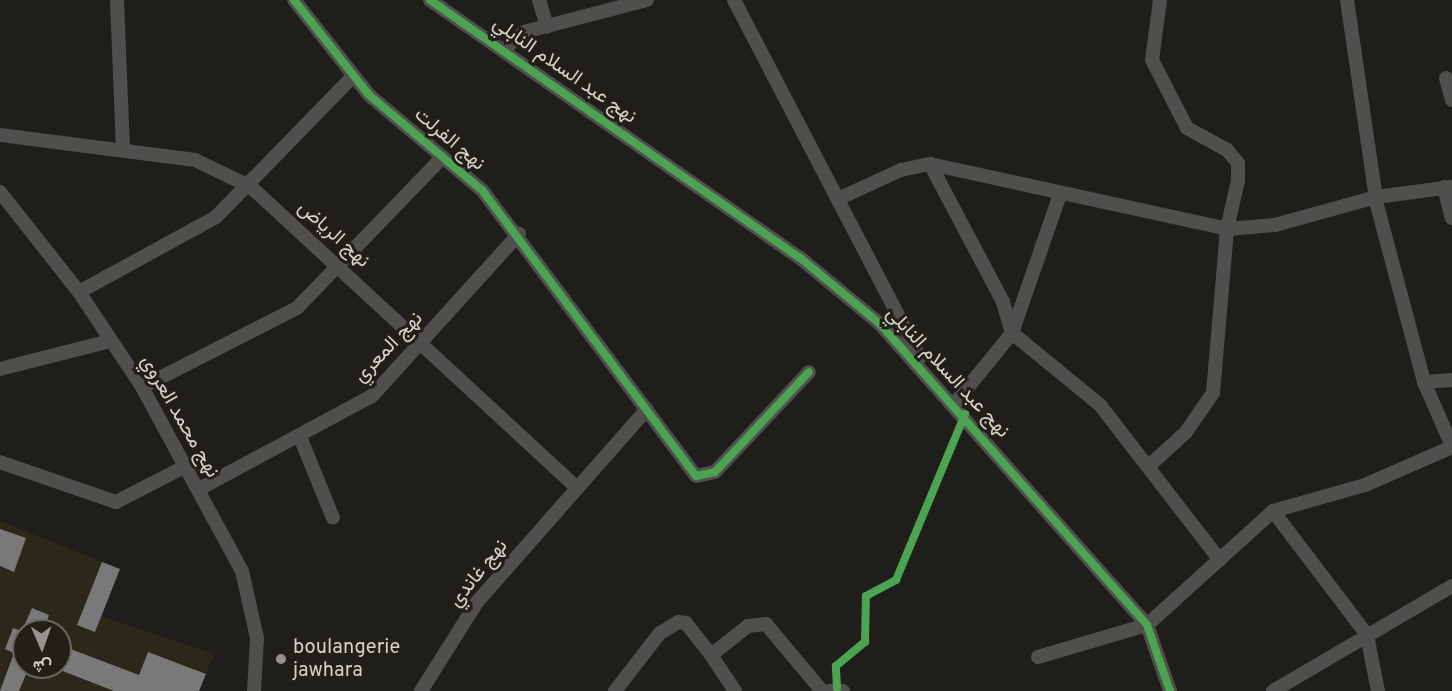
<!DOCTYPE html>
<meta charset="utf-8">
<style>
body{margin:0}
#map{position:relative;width:1452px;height:691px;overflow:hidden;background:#1f1e1a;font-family:Overpass,Vazirmatn,sans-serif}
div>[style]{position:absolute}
.built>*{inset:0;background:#2b2719}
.building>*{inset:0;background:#797979}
.street>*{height:14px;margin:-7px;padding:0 7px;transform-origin:7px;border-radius:7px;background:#514f4e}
.cycleway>*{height:8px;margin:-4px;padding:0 4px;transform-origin:4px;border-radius:4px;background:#4ca352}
.dots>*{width:16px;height:16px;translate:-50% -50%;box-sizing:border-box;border:3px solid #221f17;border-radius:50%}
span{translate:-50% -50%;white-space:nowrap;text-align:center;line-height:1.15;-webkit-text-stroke:6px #221f17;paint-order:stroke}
.street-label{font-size:20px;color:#d4d2cc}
.poi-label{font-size:20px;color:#d4d2cc}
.left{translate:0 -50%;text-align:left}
.north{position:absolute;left:12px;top:619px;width:60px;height:60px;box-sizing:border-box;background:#221f17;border:2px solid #69675f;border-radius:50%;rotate:178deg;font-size:16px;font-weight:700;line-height:24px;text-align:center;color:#d4d2cc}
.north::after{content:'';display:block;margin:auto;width:21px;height:27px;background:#95938e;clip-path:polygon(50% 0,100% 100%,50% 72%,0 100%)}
</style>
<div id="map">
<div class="built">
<i style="clip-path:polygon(evenodd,0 521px,120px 569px,101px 616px,214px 654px,199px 691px,0 691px,0 521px,24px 631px,60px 631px,60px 667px,24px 667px,24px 631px)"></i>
</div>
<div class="building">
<i style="clip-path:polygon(0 529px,26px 538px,14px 572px,0 566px)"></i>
<i style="clip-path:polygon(102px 562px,120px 569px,95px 632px,77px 625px)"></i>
<i style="clip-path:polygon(32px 608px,49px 615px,43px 631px,24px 631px,24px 667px,29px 667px,19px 691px,0 691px,14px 653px,5px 649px,13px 628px,22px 631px)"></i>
<i style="clip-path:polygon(60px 645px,139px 675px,148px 652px,206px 674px,199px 691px,114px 691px,60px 670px)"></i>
</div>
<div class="street">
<i style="left:117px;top:0;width:149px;rotate:87.7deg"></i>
<i style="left:294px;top:0;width:121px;rotate:51.7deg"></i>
<i style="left:369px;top:95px;width:148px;rotate:40.1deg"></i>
<i style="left:482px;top:190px;width:357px;rotate:53.2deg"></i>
<i style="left:696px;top:476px;width:19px;rotate:-12deg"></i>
<i style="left:715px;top:472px;width:137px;rotate:-46.8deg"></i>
<i style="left:430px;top:0;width:450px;rotate:34.9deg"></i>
<i style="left:799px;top:257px;width:105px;rotate:39.6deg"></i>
<i style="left:880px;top:324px;width:402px;rotate:48.4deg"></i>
<i style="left:1147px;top:625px;width:70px;rotate:70.8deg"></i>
<i style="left:539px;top:0;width:28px;rotate:73deg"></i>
<i style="left:734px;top:0;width:403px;rotate:62.5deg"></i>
<i style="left:1347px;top:0;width:207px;rotate:81.7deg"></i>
<i style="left:1377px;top:205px;width:183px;rotate:75.1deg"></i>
<i style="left:1424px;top:382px;width:70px;rotate:66.4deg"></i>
<i style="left:504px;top:49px;width:26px;rotate:-40deg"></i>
<i style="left:524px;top:32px;width:127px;rotate:-14.6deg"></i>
<i style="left:1446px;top:78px;width:23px;rotate:75deg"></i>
<i style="left:0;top:135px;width:197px;rotate:7.3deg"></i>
<i style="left:195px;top:160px;width:62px;rotate:25.7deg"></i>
<i style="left:251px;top:187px;width:444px;rotate:42.7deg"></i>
<i style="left:930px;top:164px;width:156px;rotate:62.1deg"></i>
<i style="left:1003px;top:302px;width:32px;rotate:74deg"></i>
<i style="left:1012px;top:333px;width:114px;rotate:39.3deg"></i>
<i style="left:1100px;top:405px;width:196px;rotate:52.3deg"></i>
<i style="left:1444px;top:187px;width:32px;rotate:76deg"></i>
<i style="left:0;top:192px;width:127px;rotate:51.7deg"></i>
<i style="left:79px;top:292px;width:114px;rotate:56.4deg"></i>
<i style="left:142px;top:387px;width:209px;rotate:61.5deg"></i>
<i style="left:242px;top:571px;width:69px;rotate:77.4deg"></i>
<i style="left:257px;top:638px;width:53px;rotate:93.2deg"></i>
<i style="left:840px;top:198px;width:67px;rotate:-24.7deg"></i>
<i style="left:901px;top:170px;width:30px;rotate:-12deg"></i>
<i style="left:930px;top:164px;width:304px;rotate:12.3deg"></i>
<i style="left:1227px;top:229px;width:48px;rotate:-4.8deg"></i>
<i style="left:1275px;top:225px;width:105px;rotate:-15.5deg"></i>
<i style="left:1376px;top:197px;width:77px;rotate:-7.5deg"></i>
<i style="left:79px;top:292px;width:156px;rotate:-28.7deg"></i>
<i style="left:216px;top:217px;width:197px;rotate:-45.8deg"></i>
<i style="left:0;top:369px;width:114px;rotate:-14.3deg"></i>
<i style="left:1424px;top:382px;width:28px;rotate:-4deg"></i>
<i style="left:142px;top:387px;width:174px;rotate:-27deg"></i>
<i style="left:297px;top:308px;width:210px;rotate:-46deg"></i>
<i style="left:955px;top:403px;width:90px;rotate:-50.8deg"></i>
<i style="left:1012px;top:333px;width:147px;rotate:-70.9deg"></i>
<i style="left:300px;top:437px;width:87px;rotate:67.8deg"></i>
<i style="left:0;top:462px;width:123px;rotate:19deg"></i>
<i style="left:116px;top:502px;width:79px;rotate:-27.2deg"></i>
<i style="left:1151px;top:464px;width:47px;rotate:-42.4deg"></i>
<i style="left:1186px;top:432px;width:47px;rotate:-55.3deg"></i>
<i style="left:1213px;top:393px;width:165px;rotate:-85.1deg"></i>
<i style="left:1227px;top:229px;width:50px;rotate:-77.3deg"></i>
<i style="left:1238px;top:180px;width:17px;rotate:-90deg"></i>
<i style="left:1238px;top:163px;width:17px;rotate:-130deg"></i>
<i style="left:1227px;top:150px;width:46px;rotate:-151.2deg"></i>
<i style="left:1187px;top:128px;width:76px;rotate:-117.2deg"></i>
<i style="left:1152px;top:60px;width:61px;rotate:-82.4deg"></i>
<i style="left:199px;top:489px;width:196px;rotate:-28.3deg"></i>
<i style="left:372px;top:396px;width:219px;rotate:-47.8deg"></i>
<i style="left:1273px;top:511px;width:156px;rotate:52.8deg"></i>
<i style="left:1367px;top:635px;width:57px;rotate:78.9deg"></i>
<i style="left:711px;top:655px;width:43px;rotate:56.3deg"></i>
<i style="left:1038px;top:657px;width:114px;rotate:-16.4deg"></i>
<i style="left:1147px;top:625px;width:170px;rotate:-42.1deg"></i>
<i style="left:1273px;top:511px;width:96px;rotate:-15.8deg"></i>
<i style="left:1365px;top:485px;width:95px;rotate:-23.6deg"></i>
<i style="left:421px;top:691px;width:105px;rotate:-57.8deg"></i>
<i style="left:477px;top:602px;width:257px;rotate:-48.6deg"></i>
<i style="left:615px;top:691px;width:73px;rotate:-52.2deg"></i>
<i style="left:660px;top:633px;width:21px;rotate:-31deg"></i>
<i style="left:678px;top:622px;width:8px;rotate:7deg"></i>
<i style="left:686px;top:623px;width:41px;rotate:52deg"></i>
<i style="left:711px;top:655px;width:47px;rotate:-38.1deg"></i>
<i style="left:748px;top:626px;width:18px;rotate:-6deg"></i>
<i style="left:766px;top:624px;width:87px;rotate:50.1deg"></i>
<i style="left:829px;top:691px;width:14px"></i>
<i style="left:1273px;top:691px;width:208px;rotate:-30.4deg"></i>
</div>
<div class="cycleway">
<i style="left:294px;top:0;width:121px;rotate:51.7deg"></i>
<i style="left:369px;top:95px;width:148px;rotate:40.1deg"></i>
<i style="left:482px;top:190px;width:357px;rotate:53.2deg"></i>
<i style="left:696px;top:476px;width:19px;rotate:-12deg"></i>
<i style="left:715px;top:472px;width:137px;rotate:-46.8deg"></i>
<i style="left:430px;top:0;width:450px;rotate:34.9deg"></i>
<i style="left:799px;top:257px;width:105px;rotate:39.6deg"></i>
<i style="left:880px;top:324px;width:402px;rotate:48.4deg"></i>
<i style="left:1147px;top:625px;width:70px;rotate:70.8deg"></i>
<i style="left:837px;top:688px;width:22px;rotate:-93deg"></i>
<i style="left:836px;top:666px;width:38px;rotate:-40deg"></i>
<i style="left:865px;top:642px;width:46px;rotate:-88.8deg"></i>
<i style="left:866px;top:596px;width:34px;rotate:-28deg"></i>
<i style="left:896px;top:580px;width:180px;rotate:-67.4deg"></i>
</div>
<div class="dots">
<i style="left:281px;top:659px;background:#95938e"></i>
</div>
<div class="street-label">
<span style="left:564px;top:71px;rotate:35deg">نهج عبد السلام النابلي</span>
<span style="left:449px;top:140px;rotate:40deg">نهج الفرلت</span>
<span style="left:333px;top:235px;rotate:42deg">نهج الرياض</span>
<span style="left:389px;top:348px;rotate:-46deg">نهج المعري</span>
<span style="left:947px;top:373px;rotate:47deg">نهج عبد السلام النابلي</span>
<span style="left:179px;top:417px;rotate:60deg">نهج محمد العروي</span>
<span style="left:479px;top:574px;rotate:-51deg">نهج غاندي</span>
</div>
<div class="poi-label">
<span class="left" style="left:293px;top:660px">boulangerie<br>jawhara</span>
</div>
<div class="north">ش</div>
</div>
